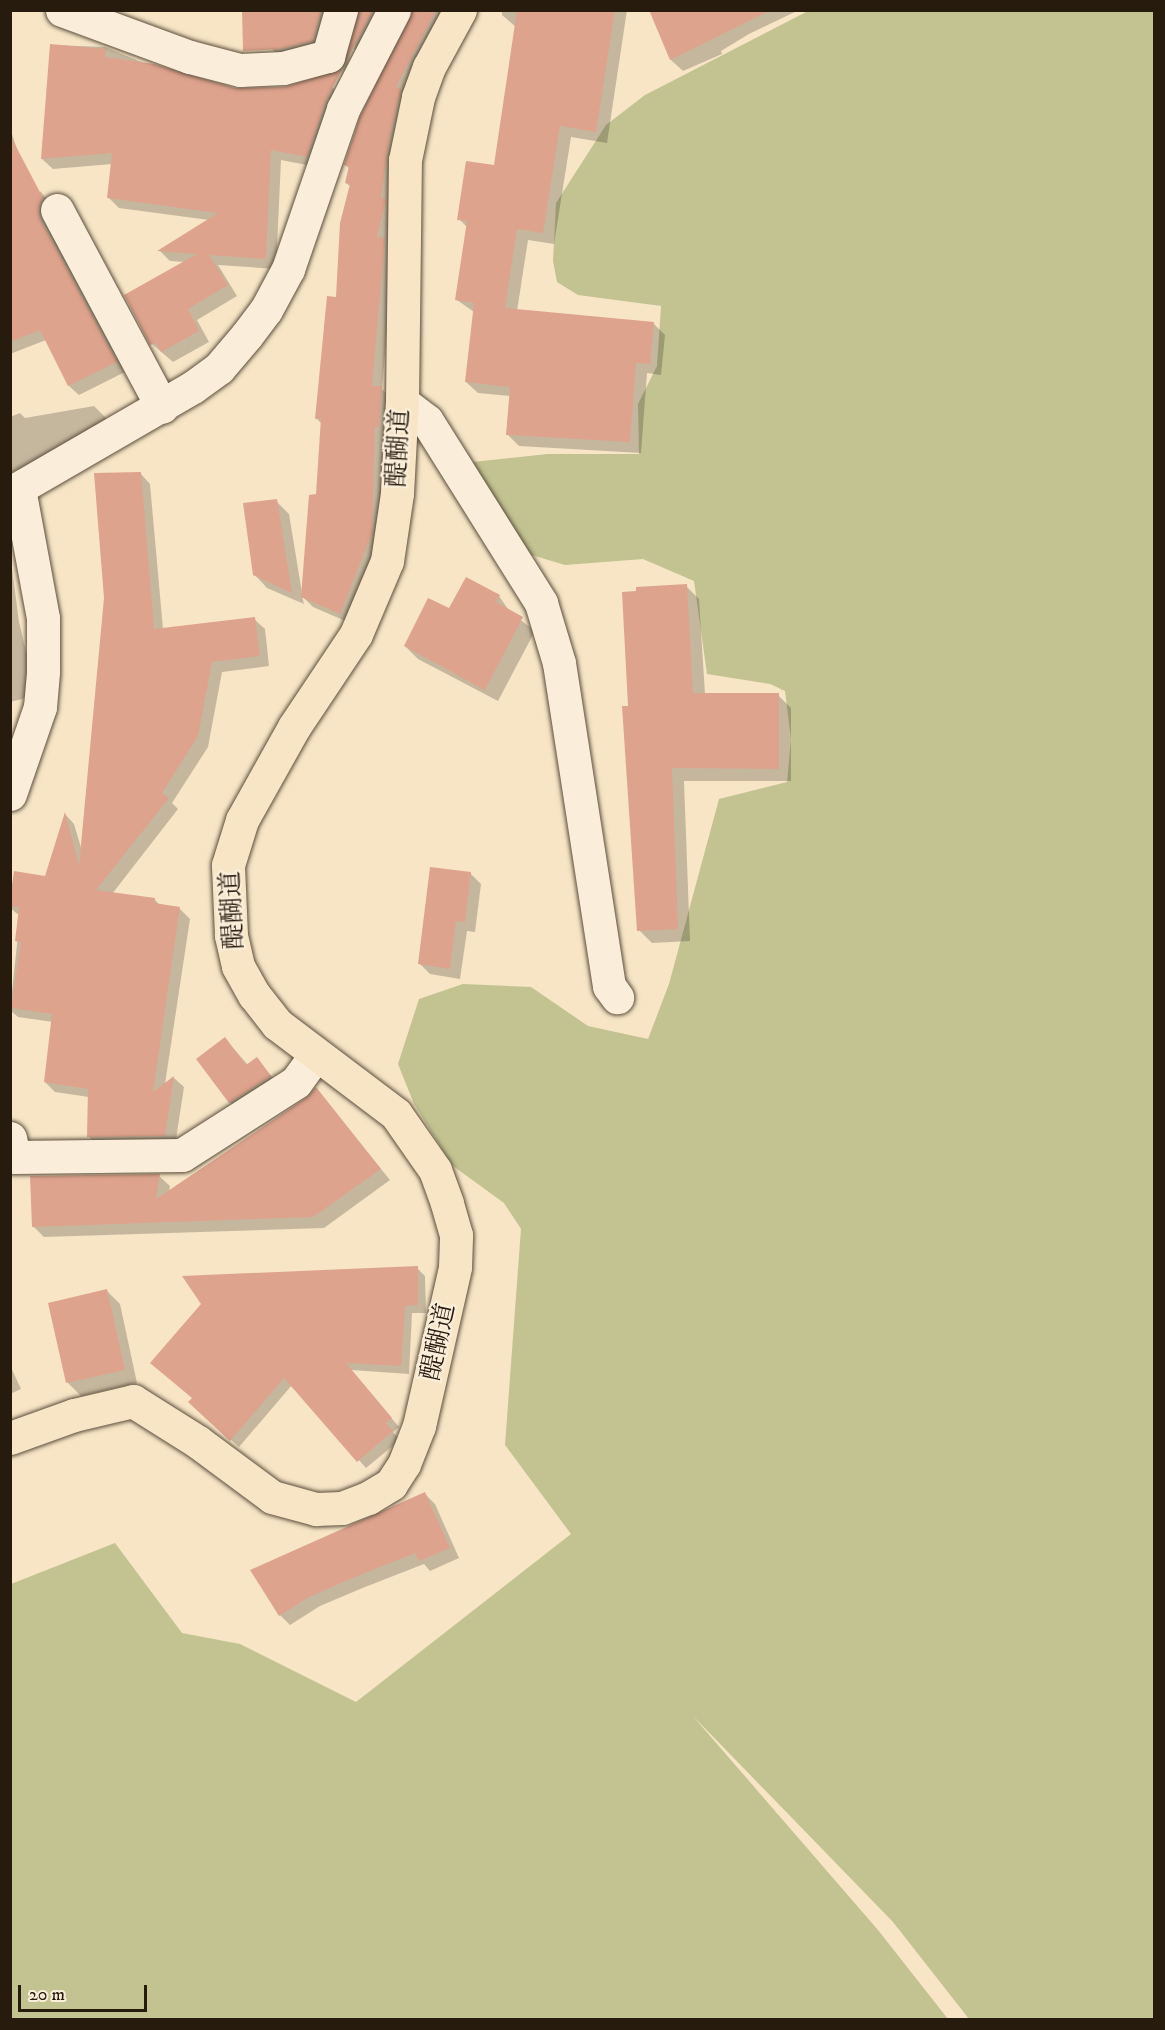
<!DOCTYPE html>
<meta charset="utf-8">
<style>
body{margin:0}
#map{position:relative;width:1165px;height:2030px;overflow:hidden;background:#f7e5c6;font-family:"IM FELL DW Pica","Noto Serif JP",serif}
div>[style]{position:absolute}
.green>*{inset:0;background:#c2c391}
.shadow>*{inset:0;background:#0003}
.building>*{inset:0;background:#dea38d}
.roads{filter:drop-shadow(0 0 2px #5b4e3c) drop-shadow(0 0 2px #5b4e3c)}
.minor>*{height:33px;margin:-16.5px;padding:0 16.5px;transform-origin:16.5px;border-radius:16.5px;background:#faeeda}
.major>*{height:33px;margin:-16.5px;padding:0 16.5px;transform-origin:16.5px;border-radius:16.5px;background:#f7e5c6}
span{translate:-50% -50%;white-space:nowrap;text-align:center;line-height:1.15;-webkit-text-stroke:4.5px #faeeda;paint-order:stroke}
.street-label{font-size:26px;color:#271b0e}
.frame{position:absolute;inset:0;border:12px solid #271b0e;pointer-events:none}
.scale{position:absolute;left:18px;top:1985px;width:129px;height:27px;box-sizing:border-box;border:3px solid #271b0e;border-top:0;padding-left:8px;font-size:18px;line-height:21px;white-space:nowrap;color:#271b0e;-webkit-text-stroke:4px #faeeda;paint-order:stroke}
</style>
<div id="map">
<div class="green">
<i style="clip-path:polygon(808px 11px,1154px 11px,1154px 2019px,969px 2019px,893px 1922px,692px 1715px,878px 1930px,948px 2019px,11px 2020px,11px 1584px,115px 1543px,182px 1633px,240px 1644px,356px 1702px,571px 1534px,505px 1445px,521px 1229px,504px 1203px,453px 1166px,414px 1104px,398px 1064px,419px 999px,463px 984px,531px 987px,588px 1026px,648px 1039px,669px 984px,719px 799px,787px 782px,791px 739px,785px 691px,770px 684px,707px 674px,694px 581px,643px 559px,565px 565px,515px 550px,464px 463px,548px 454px,639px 454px,638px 404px,657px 366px,661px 306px,578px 295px,557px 282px,553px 261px,556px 203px,606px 125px,645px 95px)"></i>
</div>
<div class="shadow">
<i style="clip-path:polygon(267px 10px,325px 10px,323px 50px,282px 59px,272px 49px)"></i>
<i style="clip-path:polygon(361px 10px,390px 10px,363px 58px,354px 49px)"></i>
<i style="clip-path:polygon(414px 10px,451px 10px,394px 249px,382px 389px,391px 398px,382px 544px,350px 623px,313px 607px,302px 596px,304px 604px,267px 588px,254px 574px,276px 501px,289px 514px,302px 593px,317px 496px,322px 424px,316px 418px,338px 298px,351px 187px,346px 183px,350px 169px,345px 165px)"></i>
<i style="clip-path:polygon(502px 10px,627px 10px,607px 143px,571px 137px,554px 244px,528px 240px,517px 311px,653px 323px,665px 335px,661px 375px,647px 373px,641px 453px,519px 446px,508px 435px,511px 396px,478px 393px,466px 382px,474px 312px,457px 300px,468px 228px,459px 219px,495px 167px,516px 27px,502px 15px)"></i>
<i style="clip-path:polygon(651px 10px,799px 10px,749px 34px,721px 51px,722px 54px,683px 71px,671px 60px)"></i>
<i style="clip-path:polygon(52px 45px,105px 47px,146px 64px,235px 90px,284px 88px,323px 78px,334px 89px,336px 112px,317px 167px,281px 160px,276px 269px,218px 265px,237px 296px,197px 320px,209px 342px,173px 362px,152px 344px,185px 262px,170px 261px,160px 251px,209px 220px,119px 208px,108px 197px,112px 164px,53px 169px,42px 159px)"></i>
<i style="clip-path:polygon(10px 128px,38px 212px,40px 191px,47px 199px,125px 372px,79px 395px,69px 386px,46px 340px,10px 354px)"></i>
<i style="clip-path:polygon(94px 406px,107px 419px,110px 431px,10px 473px,10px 417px,20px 413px,25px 418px)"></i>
<i style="clip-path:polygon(140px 473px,150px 484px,163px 629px,254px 619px,265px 629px,269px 666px,222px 672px,208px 747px,172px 803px,178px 809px,112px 894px,154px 899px,161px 906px,180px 909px,190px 919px,165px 1084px,174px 1078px,184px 1087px,175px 1146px,99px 1147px,89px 1137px,89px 1097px,55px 1092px,45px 1082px,53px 1022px,18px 1017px,10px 1010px,20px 916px,10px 908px,10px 900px,46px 877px,65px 814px,74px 824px,82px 851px)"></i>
<i style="clip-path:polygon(10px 553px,19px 622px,31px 672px,30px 697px,10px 702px)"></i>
<i style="clip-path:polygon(686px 586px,699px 599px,705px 694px,778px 695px,791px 708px,791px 781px,684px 781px,690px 941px,652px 943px,639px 930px,630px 707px)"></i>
<i style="clip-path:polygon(499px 596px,510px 612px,535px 631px,498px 701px,418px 659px,405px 646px,450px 610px)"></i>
<i style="clip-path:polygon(470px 873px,481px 884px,475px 932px,467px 931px,460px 979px,430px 974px,420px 964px)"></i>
<i style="clip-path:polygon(225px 1039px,248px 1065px,256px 1059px,283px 1089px,243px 1115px,230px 1102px)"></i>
<i style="clip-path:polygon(316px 1089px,390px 1180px,324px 1228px,44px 1237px,33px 1226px,159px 1176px,170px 1186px,169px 1192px,307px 1099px)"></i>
<i style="clip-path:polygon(417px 1268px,425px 1276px,426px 1313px,412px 1313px,409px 1374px,351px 1370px,399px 1427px,393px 1432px,400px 1440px,366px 1468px,292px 1385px,239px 1447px,198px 1410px)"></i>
<i style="clip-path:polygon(107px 1291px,120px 1304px,137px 1383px,81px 1396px,68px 1383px)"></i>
<i style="clip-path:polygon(10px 1365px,21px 1389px,10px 1394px)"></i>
<i style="clip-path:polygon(425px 1494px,435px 1504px,459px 1558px,430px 1571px,424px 1564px,365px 1587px,320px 1606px,290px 1625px,280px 1615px)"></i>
</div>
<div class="building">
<i style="clip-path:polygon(242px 10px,321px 10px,313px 41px,280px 49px,243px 51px)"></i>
<i style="clip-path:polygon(359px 10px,373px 10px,326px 100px,307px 157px,271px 150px,266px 259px,209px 255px,228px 285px,188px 309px,199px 331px,161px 352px,156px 343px,150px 345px,124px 295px,197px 254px,157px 251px,218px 213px,107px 198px,112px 153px,41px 159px,50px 44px,106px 49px,105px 57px,154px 64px,235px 88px,284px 87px,342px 69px)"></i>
<i style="clip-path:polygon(412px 10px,436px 10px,396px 87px,401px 89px,389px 140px,381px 198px,386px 200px,377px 237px,385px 238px,372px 386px,382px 386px,379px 427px,375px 427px,372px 533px,340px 614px,301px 597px,309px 495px,316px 494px,321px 418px,315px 419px,327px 296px,336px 297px,340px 223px,350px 184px,345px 183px,349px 166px,344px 165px,360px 116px)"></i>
<i style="clip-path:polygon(517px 10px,615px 10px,596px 132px,560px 126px,543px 233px,517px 229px,505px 308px,654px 322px,650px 364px,636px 363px,630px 442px,506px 435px,510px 387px,465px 382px,474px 303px,455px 300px,467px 221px,457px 220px,466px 161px,494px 165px)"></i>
<i style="clip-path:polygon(649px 10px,771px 10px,670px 60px)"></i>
<i style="clip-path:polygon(10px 135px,43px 198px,38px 209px,40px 219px,117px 362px,68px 386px,40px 330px,10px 342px)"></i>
<i style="clip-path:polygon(141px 472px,154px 629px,255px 617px,260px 656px,212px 662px,198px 736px,162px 793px,169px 798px,96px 890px,155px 898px,154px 903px,180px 907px,153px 1092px,174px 1076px,165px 1136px,87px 1137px,88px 1089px,44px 1082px,52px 1014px,11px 1008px,21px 942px,15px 941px,19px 907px,10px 906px,10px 899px,14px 871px,45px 876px,65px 812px,79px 866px,104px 598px,94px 473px)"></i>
<i style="clip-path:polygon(277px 499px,292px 593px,253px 575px,243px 503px)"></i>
<i style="clip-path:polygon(466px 577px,500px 595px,496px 602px,523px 617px,485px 690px,404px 646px,428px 598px,449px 608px)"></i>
<i style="clip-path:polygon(687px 584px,693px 693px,779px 693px,779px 769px,672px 768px,678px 929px,637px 931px,622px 706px,628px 706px,622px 592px,636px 591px,636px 587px)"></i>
<i style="clip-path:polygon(430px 867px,471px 872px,465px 922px,456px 921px,450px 969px,418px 964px)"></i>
<i style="clip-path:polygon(225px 1037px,246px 1065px,257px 1057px,271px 1076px,229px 1103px,196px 1059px)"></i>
<i style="clip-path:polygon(316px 1087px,381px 1169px,313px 1217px,32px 1227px,30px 1176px,160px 1174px,156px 1199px,306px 1098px)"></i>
<i style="clip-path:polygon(418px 1266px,418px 1305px,405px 1306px,401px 1366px,346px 1363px,392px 1418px,386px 1423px,393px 1431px,357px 1462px,284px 1378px,230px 1441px,188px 1402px,192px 1398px,150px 1363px,201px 1304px,182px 1276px)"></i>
<i style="clip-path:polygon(107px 1289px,125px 1370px,66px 1383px,48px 1303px)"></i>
<i style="clip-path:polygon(425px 1492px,450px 1548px,419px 1561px,415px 1553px,355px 1577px,309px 1597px,279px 1616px,250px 1570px)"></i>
</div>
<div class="roads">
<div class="minor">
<i style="left:62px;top:10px;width:136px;rotate:20.2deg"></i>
<i style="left:190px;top:57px;width:52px;rotate:14.6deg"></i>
<i style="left:240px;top:70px;width:43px;rotate:-2.7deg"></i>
<i style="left:283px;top:68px;width:47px;rotate:-14.9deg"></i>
<i style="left:328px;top:56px;width:48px;rotate:-74.2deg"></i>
<i style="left:57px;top:210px;width:223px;rotate:61.9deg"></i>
<i style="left:402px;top:402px;width:31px;rotate:37deg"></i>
<i style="left:427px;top:421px;width:215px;rotate:57.9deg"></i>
<i style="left:541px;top:603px;width:63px;rotate:73.3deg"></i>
<i style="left:559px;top:663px;width:327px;rotate:81.2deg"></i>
<i style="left:609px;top:986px;width:14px;rotate:54deg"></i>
<i style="left:10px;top:493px;width:211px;rotate:-30.1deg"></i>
<i style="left:193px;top:387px;width:32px;rotate:-36deg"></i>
<i style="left:219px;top:368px;width:43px;rotate:-49.7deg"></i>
<i style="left:247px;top:335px;width:31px;rotate:-53deg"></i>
<i style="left:266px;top:310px;width:47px;rotate:-61.8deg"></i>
<i style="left:288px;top:269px;width:169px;rotate:-71deg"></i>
<i style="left:343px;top:109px;width:111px;rotate:-62.7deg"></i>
<i style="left:10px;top:794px;width:92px;rotate:-71deg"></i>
<i style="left:40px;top:707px;width:36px;rotate:-85deg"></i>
<i style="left:43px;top:671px;width:53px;rotate:-90deg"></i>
<i style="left:43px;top:618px;width:132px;rotate:-100.5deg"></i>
<i style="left:10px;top:1138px;width:19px;rotate:78deg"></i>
<i style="left:14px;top:1157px;width:168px;rotate:-0.7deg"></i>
<i style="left:182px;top:1155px;width:135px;rotate:-32.6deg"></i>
<i style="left:296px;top:1082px;width:34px;rotate:-54deg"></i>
</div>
<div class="major">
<i style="left:10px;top:1438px;width:68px;rotate:-19.8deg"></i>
<i style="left:74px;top:1415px;width:61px;rotate:-13.3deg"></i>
<i style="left:133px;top:1401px;width:77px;rotate:32.2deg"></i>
<i style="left:198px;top:1442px;width:92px;rotate:36.6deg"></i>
<i style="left:272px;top:1497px;width:46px;rotate:15.3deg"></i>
<i style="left:316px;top:1509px;width:26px;rotate:-2deg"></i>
<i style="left:342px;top:1508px;width:28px;rotate:-21deg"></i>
<i style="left:368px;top:1498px;width:27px;rotate:-31deg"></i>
<i style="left:391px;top:1484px;width:24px;rotate:-57deg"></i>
<i style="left:404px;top:1464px;width:41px;rotate:-68.5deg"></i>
<i style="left:419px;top:1426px;width:163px;rotate:-77.2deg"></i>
<i style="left:455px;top:1267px;width:32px;rotate:-88deg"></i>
<i style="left:456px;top:1235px;width:33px;rotate:-106deg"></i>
<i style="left:447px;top:1203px;width:35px;rotate:-110deg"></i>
<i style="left:435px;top:1170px;width:68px;rotate:-124.9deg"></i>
<i style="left:396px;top:1114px;width:149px;rotate:-142.9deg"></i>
<i style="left:277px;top:1024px;width:37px;rotate:-128deg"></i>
<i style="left:254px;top:995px;width:33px;rotate:-119deg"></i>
<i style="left:238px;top:966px;width:32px;rotate:-103deg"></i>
<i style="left:231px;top:935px;width:70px;rotate:-92.5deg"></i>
<i style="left:228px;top:865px;width:47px;rotate:-72.7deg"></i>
<i style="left:242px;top:820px;width:107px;rotate:-60.8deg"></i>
<i style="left:294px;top:727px;width:112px;rotate:-56.3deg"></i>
<i style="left:356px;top:634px;width:79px;rotate:-67deg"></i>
<i style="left:387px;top:561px;width:69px;rotate:-81.6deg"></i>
<i style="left:397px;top:493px;width:91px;rotate:-86.9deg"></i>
<i style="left:402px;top:402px;width:242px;rotate:-89.3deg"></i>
<i style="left:405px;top:160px;width:64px;rotate:-78.3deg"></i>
<i style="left:418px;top:97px;width:32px;rotate:-70deg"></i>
<i style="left:429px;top:67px;width:65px;rotate:-61.5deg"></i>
</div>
</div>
<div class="street-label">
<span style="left:399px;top:448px;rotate:-87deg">醍醐道</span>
<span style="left:233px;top:910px;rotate:-93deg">醍醐道</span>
<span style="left:439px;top:1342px;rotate:-78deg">醍醐道</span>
</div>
<div class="frame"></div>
<div class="scale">20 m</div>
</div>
